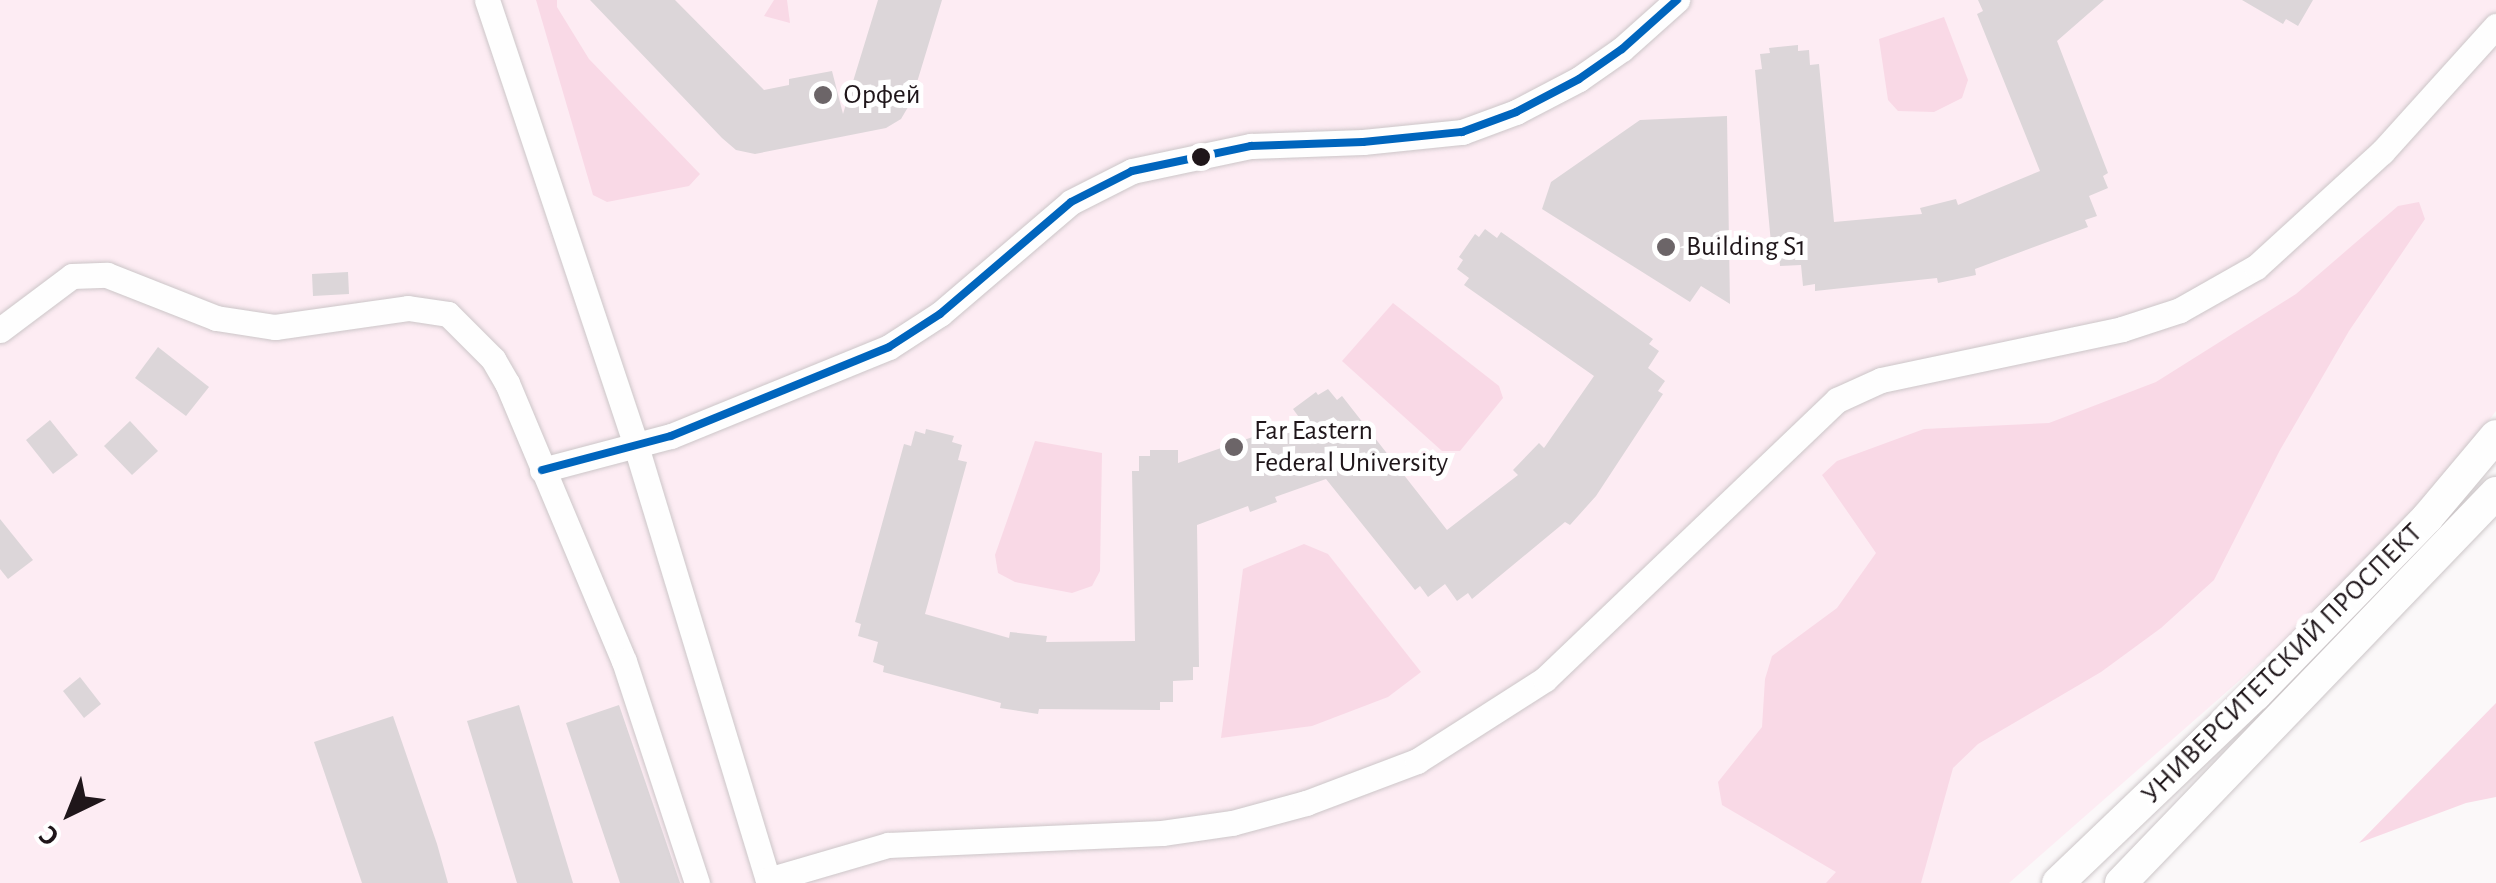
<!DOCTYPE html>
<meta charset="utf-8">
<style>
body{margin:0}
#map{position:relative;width:2496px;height:883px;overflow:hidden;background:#fbf8f9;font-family:"Alegreya Sans",sans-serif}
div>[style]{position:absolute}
.built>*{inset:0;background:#fdecf3}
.green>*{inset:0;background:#f9d9e6}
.building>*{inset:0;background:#dcd6d9}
.roads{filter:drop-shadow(0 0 2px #ccc6c8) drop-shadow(0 0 2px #ccc6c8)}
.minor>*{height:25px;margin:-12.5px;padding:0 12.5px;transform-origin:12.5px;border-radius:12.5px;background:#fefefe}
.major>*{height:32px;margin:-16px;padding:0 16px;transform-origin:16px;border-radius:16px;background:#fefefe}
.bus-1>*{height:8px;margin:-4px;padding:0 4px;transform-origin:4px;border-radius:4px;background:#0065bd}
.dots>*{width:28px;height:28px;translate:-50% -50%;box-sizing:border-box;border:5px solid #fff;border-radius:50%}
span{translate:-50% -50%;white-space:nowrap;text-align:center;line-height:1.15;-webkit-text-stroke:10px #fff;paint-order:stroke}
.poi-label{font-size:28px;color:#1f161a}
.left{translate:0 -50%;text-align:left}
.street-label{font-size:28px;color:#1f161a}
.north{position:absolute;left:20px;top:763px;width:100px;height:100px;-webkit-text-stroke:8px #fff;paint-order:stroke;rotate:223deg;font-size:28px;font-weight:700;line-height:40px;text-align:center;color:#1f161a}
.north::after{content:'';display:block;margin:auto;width:35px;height:45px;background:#1f161a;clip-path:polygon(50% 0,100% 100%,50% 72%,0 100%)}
</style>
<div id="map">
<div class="built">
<i style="clip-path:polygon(0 0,2496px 0,2496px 411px,2441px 483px,2354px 580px,2009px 883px,0 883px)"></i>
</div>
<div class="green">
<i style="clip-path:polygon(536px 0,557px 0,557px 7px,589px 59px,700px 174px,689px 186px,607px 202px,593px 195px)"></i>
<i style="clip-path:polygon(774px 0,787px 0,790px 23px,764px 16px)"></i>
<i style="clip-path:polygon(1944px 17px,1968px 80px,1962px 98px,1934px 112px,1898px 111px,1888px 100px,1879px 39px)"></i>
<i style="clip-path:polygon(2419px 202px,2425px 219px,2349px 331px,2280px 450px,2214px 580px,2161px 628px,2101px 672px,1978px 744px,1953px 768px,1921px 883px,1826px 883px,1836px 872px,1722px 805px,1718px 782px,1762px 727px,1765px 679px,1772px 656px,1837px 608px,1876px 553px,1822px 475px,1837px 461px,1924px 429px,2049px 423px,2156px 382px,2296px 294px,2398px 206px)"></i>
<i style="clip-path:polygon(1393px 303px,1499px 386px,1503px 398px,1460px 451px,1442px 451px,1342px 361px)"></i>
<i style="clip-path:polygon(1035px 441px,1102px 453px,1100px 571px,1092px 586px,1072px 593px,1015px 582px,998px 573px,995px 555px)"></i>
<i style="clip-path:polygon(1304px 544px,1328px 554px,1421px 672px,1388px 697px,1312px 726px,1221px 738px,1243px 569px)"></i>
<i style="clip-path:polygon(2496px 703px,2496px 797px,2466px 803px,2359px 843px)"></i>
</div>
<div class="building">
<i style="clip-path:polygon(590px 0,675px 0,764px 90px,789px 85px,789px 79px,832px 71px,843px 114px,878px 0,942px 0,911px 102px,901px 119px,886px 128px,755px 154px,736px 150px,722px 138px)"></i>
<i style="clip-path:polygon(1978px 0,2104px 0,2057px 41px,2108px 173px,2103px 176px,2108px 188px,2089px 196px,2097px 216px,2085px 220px,2088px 227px,1975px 269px,1976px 275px,1938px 283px,1937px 278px,1815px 291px,1815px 284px,1803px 286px,1801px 265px,1780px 266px,1779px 254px,1772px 254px,1755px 70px,1762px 69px,1760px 54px,1770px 53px,1769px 48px,1798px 45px,1798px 51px,1809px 50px,1810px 65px,1819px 64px,1834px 222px,1922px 214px,1920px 208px,1956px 199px,1958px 205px,2040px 171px,1977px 14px,1983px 11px)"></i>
<i style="clip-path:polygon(2242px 0,2313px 0,2298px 26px,2286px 19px,2283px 24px)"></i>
<i style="clip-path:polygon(1727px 116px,1730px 304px,1701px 286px,1690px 302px,1542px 209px,1551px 182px,1640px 120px)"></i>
<i style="clip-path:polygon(1485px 229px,1497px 238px,1501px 232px,1653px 339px,1649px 344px,1659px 351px,1648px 368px,1665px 381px,1658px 391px,1663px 394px,1596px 496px,1570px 525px,1565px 522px,1472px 599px,1468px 593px,1457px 601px,1445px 584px,1428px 597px,1420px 586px,1415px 590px,1326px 479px,1275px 497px,1277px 502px,1250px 512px,1248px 506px,1197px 525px,1199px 667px,1193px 667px,1193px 680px,1173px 681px,1173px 702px,1160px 702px,1160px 710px,1039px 709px,1038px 714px,1000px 708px,1001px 703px,883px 672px,884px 666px,873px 662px,878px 642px,858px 636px,861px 624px,855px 622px,904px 444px,911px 446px,915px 431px,925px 434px,926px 429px,954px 436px,952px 442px,962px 445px,958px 460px,967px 462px,925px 614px,1009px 638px,1010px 632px,1047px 636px,1046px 642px,1135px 641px,1132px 471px,1139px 471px,1139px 456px,1150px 456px,1150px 450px,1178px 450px,1178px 463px,1301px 420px,1293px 409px,1316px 392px,1318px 395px,1328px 389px,1337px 400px,1342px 396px,1447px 530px,1518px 475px,1513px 470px,1539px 443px,1544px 448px,1594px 376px,1464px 285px,1469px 278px,1457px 269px,1463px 260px,1459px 257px,1475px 234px,1479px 237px)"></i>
<i style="clip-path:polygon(348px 272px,349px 294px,313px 296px,312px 274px)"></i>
<i style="clip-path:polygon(158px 347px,209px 387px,186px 416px,135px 378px)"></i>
<i style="clip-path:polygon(50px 420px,78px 455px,53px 474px,26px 440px)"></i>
<i style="clip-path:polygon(130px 421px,158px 451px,132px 475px,104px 446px)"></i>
<i style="clip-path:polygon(0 519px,33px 560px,8px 579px,0 569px)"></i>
<i style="clip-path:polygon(80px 677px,101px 704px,84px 718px,63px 691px)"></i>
<i style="clip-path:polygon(519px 705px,573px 883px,517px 883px,467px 721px)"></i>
<i style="clip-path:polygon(619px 705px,664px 836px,680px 883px,620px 883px,566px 723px)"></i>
<i style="clip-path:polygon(393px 716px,437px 844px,448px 883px,362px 883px,314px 742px)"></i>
</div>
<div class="roads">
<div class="minor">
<i style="left:487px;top:0;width:470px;rotate:71.5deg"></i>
<i style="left:636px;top:446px;width:457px;rotate:73.1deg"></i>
<i style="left:0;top:330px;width:90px;rotate:-36.9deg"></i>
<i style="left:72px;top:276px;width:35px;rotate:-2deg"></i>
<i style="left:107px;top:275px;width:117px;rotate:21.5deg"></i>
<i style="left:216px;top:318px;width:60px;rotate:8.7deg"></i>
<i style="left:275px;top:327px;width:134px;rotate:-8.1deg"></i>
<i style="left:408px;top:308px;width:40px;rotate:8.5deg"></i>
<i style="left:448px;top:314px;width:64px;rotate:45deg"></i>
<i style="left:493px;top:359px;width:28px;rotate:60deg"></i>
<i style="left:507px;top:383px;width:302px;rotate:67.2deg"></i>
<i style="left:624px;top:661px;width:234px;rotate:71.8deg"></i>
<i style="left:542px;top:470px;width:133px;rotate:-14.8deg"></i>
<i style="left:671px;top:436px;width:235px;rotate:-22.2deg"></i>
<i style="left:889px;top:347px;width:61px;rotate:-32.9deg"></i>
<i style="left:940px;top:314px;width:172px;rotate:-40.5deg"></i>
<i style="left:1071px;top:202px;width:68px;rotate:-26.9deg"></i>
<i style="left:1132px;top:171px;width:122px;rotate:-11.9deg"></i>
<i style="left:1251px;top:146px;width:112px;rotate:-2deg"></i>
<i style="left:1363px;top:142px;width:100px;rotate:-5.8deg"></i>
<i style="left:1462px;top:132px;width:58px;rotate:-20.3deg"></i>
<i style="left:1516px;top:112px;width:71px;rotate:-27.6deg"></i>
<i style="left:1579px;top:79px;width:52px;rotate:-34.9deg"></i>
<i style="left:1622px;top:49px;width:74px;rotate:-41.7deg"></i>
<i style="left:768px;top:880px;width:125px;rotate:-16.3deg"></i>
<i style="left:888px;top:845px;width:274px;rotate:-2.5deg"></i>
<i style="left:1162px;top:833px;width:71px;rotate:-8.1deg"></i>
<i style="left:1232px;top:823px;width:77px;rotate:-15.1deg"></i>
<i style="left:1306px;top:803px;width:119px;rotate:-20.7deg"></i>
<i style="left:1417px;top:761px;width:152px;rotate:-32.6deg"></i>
<i style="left:1545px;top:679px;width:404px;rotate:-43.7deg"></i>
<i style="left:1837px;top:400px;width:48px;rotate:-24.4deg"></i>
<i style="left:1881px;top:380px;width:246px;rotate:-11.9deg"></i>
<i style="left:2122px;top:329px;width:61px;rotate:-18.1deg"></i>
<i style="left:2180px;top:310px;width:87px;rotate:-29.5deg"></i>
<i style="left:2256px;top:267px;width:171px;rotate:-42.4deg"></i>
<i style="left:2382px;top:152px;width:170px;rotate:-47.9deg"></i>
</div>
<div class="major">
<i style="left:2058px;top:883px;width:272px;rotate:-43.7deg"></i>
<i style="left:2255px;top:695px;width:247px;rotate:-45.8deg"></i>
<i style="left:2427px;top:518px;width:107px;rotate:-49.9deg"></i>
<i style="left:2121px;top:883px;width:541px;rotate:-46.12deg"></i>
</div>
</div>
<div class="bus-1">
<i style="left:542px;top:470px;width:133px;rotate:-14.8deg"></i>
<i style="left:671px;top:436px;width:235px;rotate:-22.2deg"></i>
<i style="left:889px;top:347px;width:61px;rotate:-32.9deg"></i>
<i style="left:940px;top:314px;width:172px;rotate:-40.5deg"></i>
<i style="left:1071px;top:202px;width:68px;rotate:-26.9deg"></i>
<i style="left:1132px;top:171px;width:122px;rotate:-11.9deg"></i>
<i style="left:1251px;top:146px;width:112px;rotate:-2deg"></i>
<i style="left:1363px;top:142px;width:100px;rotate:-5.8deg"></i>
<i style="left:1462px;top:132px;width:58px;rotate:-20.3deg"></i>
<i style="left:1516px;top:112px;width:71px;rotate:-27.6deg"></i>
<i style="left:1579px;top:79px;width:52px;rotate:-34.9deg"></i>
<i style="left:1622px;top:49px;width:74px;rotate:-41.7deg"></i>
</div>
<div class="dots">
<i style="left:823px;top:95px;background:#6c6568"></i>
<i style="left:1201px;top:157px;background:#1f161a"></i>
<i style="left:1666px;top:247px;background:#6c6568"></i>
<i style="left:1234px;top:447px;background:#6c6568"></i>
</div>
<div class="poi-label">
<span class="left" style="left:843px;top:95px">Орфей</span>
<span class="left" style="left:1686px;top:247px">Building S1</span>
<span class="left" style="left:1254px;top:447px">Far Eastern<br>Federal University</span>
</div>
<div class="street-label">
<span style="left:2282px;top:664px;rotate:-45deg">УНИВЕРСИТЕТСКИЙ ПРОСПЕКТ</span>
</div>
<div class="north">С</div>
</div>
